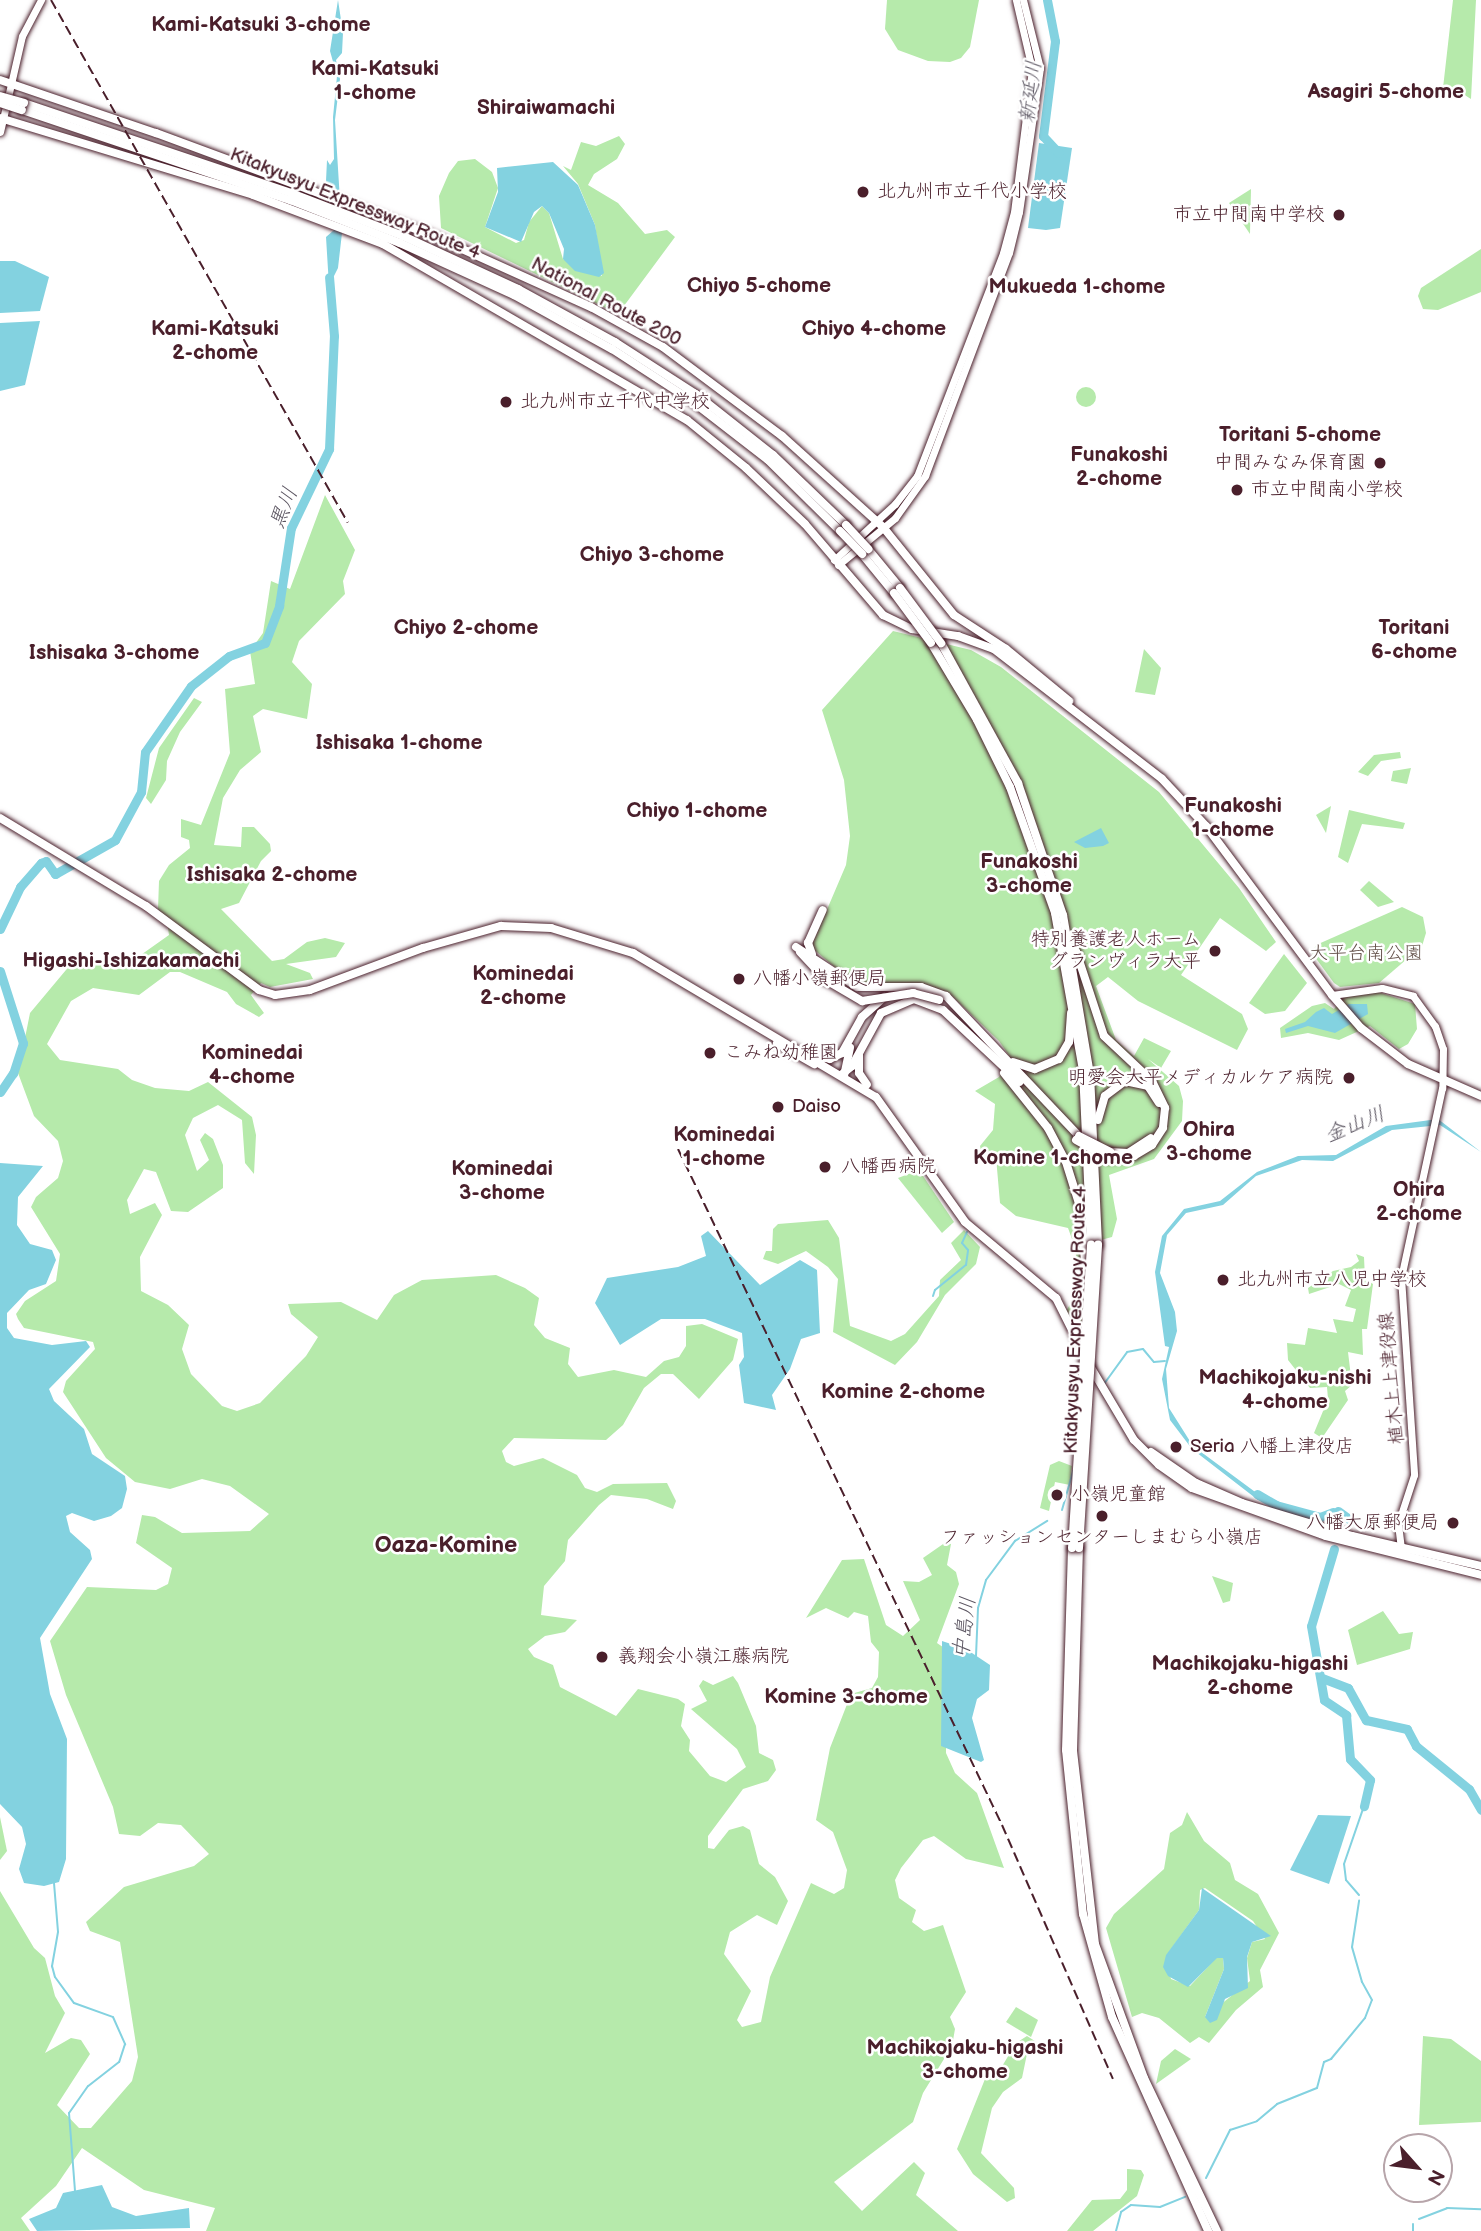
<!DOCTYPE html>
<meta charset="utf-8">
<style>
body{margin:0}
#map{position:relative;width:1481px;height:2231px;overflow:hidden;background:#fff;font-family:"Balsamiq Sans","Klee One",sans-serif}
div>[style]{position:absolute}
.green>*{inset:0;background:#b6eaab}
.round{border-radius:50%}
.water>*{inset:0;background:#83d2e0}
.stream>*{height:2px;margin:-1px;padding:0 1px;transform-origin:1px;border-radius:1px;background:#83d2e0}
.river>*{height:9px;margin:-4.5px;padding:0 4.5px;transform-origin:4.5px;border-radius:4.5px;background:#83d2e0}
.roads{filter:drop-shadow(0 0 2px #4a1f2b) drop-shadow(0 0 2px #4a1f2b)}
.major>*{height:7px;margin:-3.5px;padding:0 3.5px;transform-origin:3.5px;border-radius:3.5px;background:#fff}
.highway>*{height:8px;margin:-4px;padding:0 4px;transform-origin:4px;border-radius:4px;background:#fff}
.rail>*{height:2px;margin-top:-1px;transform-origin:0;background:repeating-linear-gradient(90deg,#4a1f2b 0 10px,transparent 0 15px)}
.bridges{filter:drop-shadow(0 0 2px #4a1f2b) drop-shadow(0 0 2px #4a1f2b)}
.highway-bridge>*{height:8px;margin:-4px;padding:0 4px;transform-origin:4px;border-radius:4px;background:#fff}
.dots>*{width:19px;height:19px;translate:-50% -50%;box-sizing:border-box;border:4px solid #fff;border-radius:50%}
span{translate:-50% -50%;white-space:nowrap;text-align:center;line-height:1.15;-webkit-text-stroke:5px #fff;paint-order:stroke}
.poi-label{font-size:19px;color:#4a1f2b}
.left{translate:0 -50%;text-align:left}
.right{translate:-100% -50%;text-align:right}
.street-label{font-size:19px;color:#4a1f2b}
.park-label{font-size:19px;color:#65524b}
.neighbourhood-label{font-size:21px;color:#4a1f2b;font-weight:700}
.water-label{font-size:21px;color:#5b5561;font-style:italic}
.quarter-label{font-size:23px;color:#4a1f2b;font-weight:700}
.north{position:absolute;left:1383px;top:2133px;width:70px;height:70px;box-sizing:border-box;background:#fff;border:2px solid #b7a5aa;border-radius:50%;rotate:118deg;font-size:19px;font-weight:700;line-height:28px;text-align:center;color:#4a1f2b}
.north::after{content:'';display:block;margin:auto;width:24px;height:32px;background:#4a1f2b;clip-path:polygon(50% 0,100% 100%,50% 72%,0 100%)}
</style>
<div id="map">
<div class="green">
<i style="clip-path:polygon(887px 0,979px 0,970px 47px,961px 58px,950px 62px,928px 61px,898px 50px,885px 29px)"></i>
<i style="clip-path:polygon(1453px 0,1476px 0,1471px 99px,1455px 89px,1443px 88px)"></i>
<i style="clip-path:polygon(619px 136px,625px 144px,617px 159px,594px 174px,588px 185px,618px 203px,645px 234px,667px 230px,675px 237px,618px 314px,441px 228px,439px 196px,449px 173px,458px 161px,475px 159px,492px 172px,498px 188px,485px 227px,516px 243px,524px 240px,529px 222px,542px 206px,549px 213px,563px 259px,602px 276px,595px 225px,578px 184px,563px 166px,571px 170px,581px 142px,596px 146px)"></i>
<i style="clip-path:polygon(1251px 189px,1250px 234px,1229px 203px)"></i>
<i style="clip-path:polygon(1481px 249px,1481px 292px,1438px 310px,1423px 309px,1418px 296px,1421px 288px)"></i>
<i class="round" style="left:1076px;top:387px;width:20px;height:20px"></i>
<i style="clip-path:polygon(325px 495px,355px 550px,343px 581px,345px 594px,299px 641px,292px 662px,312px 684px,307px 719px,263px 709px,253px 716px,261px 752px,240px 770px,223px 798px,214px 845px,241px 847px,242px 827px,254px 827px,270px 844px,271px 851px,261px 861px,239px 903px,221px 909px,272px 961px,284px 959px,307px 942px,325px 938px,345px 943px,336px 957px,286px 964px,310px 973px,313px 979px,270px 987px,261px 983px,251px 995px,264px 1013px,259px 1017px,236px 1004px,227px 992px,180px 972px,170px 972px,139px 995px,93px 988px,71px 1001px,47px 1044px,60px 1060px,118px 1069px,132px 1080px,155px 1088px,189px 1091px,208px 1082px,252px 1117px,256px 1135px,254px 1174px,245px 1163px,242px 1120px,218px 1105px,193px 1118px,185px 1135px,197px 1171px,209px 1160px,200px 1140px,205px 1133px,213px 1139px,223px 1165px,223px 1188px,188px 1212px,171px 1211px,156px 1172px,144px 1169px,127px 1200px,130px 1214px,155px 1203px,162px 1215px,140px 1257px,141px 1291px,168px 1305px,189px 1325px,182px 1349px,191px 1374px,222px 1406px,237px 1411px,260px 1403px,306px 1356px,318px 1337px,291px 1314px,288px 1304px,341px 1302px,377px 1320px,394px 1295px,422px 1280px,496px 1275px,525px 1288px,539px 1298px,534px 1325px,545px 1338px,570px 1348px,568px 1364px,578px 1377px,614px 1370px,646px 1377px,664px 1361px,679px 1357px,686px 1346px,686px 1326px,702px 1324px,738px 1339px,733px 1360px,699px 1399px,673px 1374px,661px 1374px,644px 1388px,623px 1425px,606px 1440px,514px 1438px,502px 1451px,506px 1462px,514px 1466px,543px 1458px,577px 1475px,585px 1488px,597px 1492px,613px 1484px,667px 1483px,676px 1501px,673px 1509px,647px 1499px,611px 1495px,599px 1505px,568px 1540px,565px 1561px,544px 1586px,541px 1615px,577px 1620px,565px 1632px,545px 1636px,528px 1649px,534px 1657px,553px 1665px,560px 1687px,616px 1716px,638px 1689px,678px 1699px,685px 1704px,681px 1726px,690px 1740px,689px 1751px,710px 1776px,726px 1782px,746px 1767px,737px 1749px,691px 1709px,707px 1701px,699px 1686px,703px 1680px,713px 1685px,733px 1676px,738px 1683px,756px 1726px,759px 1753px,773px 1760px,776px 1770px,768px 1781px,743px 1789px,708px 1836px,708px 1848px,714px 1849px,729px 1830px,743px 1826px,750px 1830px,759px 1864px,775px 1877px,788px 1901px,777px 1925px,757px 1915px,730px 1932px,724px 1954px,751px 1991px,737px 2020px,742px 2027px,761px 2022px,770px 1977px,811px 1883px,834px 1894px,844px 1888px,847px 1870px,833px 1832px,816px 1820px,830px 1748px,851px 1694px,872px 1688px,878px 1677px,879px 1652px,871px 1642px,868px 1616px,854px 1612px,848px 1618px,826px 1608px,806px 1618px,842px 1560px,864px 1559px,886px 1625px,903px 1636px,920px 1620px,903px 1581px,919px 1582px,932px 1575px,923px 1558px,946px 1542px,951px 1544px,947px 1565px,956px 1572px,959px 1584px,937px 1643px,947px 1650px,946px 1753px,955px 1773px,977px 1793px,1004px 1868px,966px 1859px,934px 1836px,923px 1840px,901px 1868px,895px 1880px,899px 1898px,916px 1910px,912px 1922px,924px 1931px,943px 1925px,966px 1992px,950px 2017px,955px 2029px,952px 2046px,923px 2093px,913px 2122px,834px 2182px,862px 2211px,914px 2162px,925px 2173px,916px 2195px,958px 2231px,206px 2231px,215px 2208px,144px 2190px,82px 2148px,56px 2186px,21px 2218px,30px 2231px,0 2231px,0 1891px,34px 1948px,45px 1958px,55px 1996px,65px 2013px,45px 2053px,71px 2038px,81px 2040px,90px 2054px,57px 2105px,79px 2128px,91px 2128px,132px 2081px,138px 2057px,120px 1942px,90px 1931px,86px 1922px,124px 1887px,194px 1866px,209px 1854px,181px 1825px,158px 1823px,140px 1836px,119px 1834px,113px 1807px,66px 1695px,50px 1641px,87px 1587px,156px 1590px,168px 1584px,172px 1568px,136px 1543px,142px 1515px,155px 1517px,182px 1533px,250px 1531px,269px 1514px,230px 1486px,202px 1479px,170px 1489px,135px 1482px,106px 1458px,63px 1392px,66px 1381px,95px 1349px,93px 1342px,24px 1328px,18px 1319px,16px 1314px,25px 1301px,56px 1281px,60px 1254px,31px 1207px,36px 1197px,58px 1178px,63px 1161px,58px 1141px,34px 1116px,18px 1073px,30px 1013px,76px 958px,91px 956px,101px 965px,121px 969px,169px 935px,167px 922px,158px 909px,159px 881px,169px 865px,190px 848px,189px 840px,181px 837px,181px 819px,201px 825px,230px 753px,225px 689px,255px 684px,250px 651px,263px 633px,271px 581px,290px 589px)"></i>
<i style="clip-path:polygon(893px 631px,971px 650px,1001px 667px,1159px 792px,1239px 888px,1276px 942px,1266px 951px,1220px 918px,1181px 975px,1242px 1014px,1248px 1029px,1237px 1050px,1138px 1001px,1108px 977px,1096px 986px,1116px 1040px,1134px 1056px,1144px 1038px,1171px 1051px,1161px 1068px,1148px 1059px,1179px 1086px,1183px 1101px,1182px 1121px,1154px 1159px,1109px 1175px,1117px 1219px,1112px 1237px,1082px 1245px,1084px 1322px,1075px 1325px,1066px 1311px,1076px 1295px,1076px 1250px,1068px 1228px,1016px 1216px,1000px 1203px,996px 1157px,982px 1156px,980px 1146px,993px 1130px,995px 1104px,975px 1091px,999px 1077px,1010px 1057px,999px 1041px,952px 996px,911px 983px,883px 986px,852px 982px,811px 947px,846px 865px,850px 836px,844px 780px,822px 710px)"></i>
<i style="clip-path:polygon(1144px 649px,1161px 668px,1155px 695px,1135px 692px)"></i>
<i style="clip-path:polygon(194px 698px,202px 702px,180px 732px,167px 761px,166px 780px,151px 804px,146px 798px,159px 748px)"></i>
<i style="clip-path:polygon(1400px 752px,1401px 758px,1381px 761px,1368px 776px,1358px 772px,1374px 755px)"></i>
<i style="clip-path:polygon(1411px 768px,1407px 784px,1391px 781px,1393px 771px)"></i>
<i style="clip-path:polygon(1331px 806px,1326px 833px,1316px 815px)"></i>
<i style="clip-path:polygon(1349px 810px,1405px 823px,1403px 829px,1362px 824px,1348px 863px,1338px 857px)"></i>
<i style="clip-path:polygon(1369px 881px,1394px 902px,1378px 907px,1360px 890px)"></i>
<i style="clip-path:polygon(1402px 907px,1423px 917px,1426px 933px,1422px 946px,1379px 983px,1340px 987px,1334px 983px,1312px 953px,1316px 945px)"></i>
<i style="clip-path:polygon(1284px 954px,1307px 983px,1285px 1011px,1265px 1014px,1249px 1003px)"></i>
<i style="clip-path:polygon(1375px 991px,1415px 1004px,1417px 1029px,1408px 1044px,1399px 1049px,1370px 1026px,1339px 1040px,1308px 1033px,1281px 1038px,1280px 1028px,1312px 1006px,1325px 1003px,1334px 1009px,1345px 995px)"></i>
<i style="clip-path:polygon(919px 1170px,954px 1222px,942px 1233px,898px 1178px)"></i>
<i style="clip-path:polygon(828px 1220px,839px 1238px,850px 1326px,891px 1341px,905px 1334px,939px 1296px,940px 1280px,961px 1260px,951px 1243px,964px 1230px,980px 1247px,976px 1264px,945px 1295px,917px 1342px,895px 1365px,833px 1332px,838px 1279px,828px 1267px,806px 1251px,778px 1264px,763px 1259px,766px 1251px,772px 1251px,773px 1229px,778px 1224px)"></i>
<i style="clip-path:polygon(1356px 1254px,1364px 1257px,1365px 1279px,1373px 1284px,1367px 1329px,1362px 1329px,1363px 1355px,1348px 1352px,1352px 1385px,1345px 1391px,1348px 1400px,1322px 1438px,1314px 1433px,1328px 1399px,1327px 1387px,1310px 1388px,1288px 1360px,1287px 1343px,1305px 1345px,1308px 1328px,1337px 1333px,1333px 1319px,1353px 1322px,1356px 1309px,1345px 1306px,1351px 1290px,1339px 1284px,1309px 1294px,1308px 1288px,1333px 1271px,1351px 1267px,1359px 1261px)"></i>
<i style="clip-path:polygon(1059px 1461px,1072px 1466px,1070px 1485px,1055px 1482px,1049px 1511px,1040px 1508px,1050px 1465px)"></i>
<i style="clip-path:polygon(1212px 1576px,1233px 1583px,1230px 1601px,1223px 1603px)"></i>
<i style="clip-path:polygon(1383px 1611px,1399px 1634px,1413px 1632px,1410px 1649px,1357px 1665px,1348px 1630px)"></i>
<i style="clip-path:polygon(evenodd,1187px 1812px,1204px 1841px,1230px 1863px,1235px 1880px,1258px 1894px,1279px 1933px,1260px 1970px,1263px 1987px,1236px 2010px,1209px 2043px,1199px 2037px,1190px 2043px,1159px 2018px,1142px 2013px,1132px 2017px,1106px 1928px,1114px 1914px,1164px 1869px,1170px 1833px,1182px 1825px,1187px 1812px,1205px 1888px,1253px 1921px,1265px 1939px,1252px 1942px,1247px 1958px,1250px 1981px,1205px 2017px,1224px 1969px,1223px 1958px,1217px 1957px,1190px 1986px,1171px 1979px,1166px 1956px,1199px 1910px,1200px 1890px,1205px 1888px)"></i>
<i style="clip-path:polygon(0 1817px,7px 1851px,0 1860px)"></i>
<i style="clip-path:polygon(1016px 2007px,1038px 2020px,1031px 2037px,1006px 2022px)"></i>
<i style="clip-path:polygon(1027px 2036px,1038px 2043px,1028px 2049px,1022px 2078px,1003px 2092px,992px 2108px,981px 2153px,1014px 2188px,1015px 2198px,1007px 2202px,973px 2174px,957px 2149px,985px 2079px,998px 2073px,1016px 2043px)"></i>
<i style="clip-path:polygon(1423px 2036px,1451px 2039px,1481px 2061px,1481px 2122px,1419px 2125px)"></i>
<i style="clip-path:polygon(1175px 2049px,1191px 2059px,1156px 2084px,1161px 2061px)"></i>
<i style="clip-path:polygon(1127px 2169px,1141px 2170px,1144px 2175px,1137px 2196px,1093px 2231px,1067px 2231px,1092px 2200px,1120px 2199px,1127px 2190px)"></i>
</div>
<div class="water">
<i style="clip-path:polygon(338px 0,343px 33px,342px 53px,336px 60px,340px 79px,335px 120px,342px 233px,338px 268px,329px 286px,326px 237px,334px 230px,326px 181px,327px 160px,330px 165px,334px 159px,333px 117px,337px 76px,330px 51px)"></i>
<i style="clip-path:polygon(1039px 143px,1072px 148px,1060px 228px,1046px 230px,1028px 228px)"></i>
<i style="clip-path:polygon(553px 162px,578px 185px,595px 225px,604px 273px,599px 277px,575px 271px,563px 259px,564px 249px,549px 213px,542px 206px,534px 212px,521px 242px,485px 227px,498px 192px,497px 168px)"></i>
<i style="clip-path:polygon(0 261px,15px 261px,49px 277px,40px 311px,0 313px)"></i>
<i style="clip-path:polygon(40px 321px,25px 385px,0 391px,0 323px)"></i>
<i style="clip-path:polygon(1101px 828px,1109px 843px,1103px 846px,1085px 848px,1074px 842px)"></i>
<i style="clip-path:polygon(1349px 1004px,1367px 1004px,1368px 1014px,1335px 1033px,1308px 1026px,1286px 1033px,1285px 1029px,1305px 1022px,1316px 1012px,1324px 1008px,1332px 1014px)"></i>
<i style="clip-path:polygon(1438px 1119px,1481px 1152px,1440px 1125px,1392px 1130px,1333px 1161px,1302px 1160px,1256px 1176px,1223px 1205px,1186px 1213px,1167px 1235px,1160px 1273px,1175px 1312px,1177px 1331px,1166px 1369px,1169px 1408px,1193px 1446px,1266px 1500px,1258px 1500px,1192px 1449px,1170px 1420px,1162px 1379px,1169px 1347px,1165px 1346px,1155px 1272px,1162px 1236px,1184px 1209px,1220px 1201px,1257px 1172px,1298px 1156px,1336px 1155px,1386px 1126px)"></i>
<i style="clip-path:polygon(0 1163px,43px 1166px,18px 1197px,17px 1225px,30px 1244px,52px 1250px,56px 1260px,46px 1284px,29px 1290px,7px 1313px,7px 1328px,14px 1338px,52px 1345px,86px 1341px,90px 1347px,49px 1389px,54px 1401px,84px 1429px,92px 1454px,125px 1476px,127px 1489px,122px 1508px,111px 1516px,94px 1521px,72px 1513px,66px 1516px,70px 1532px,90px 1550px,92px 1559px,40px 1638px,50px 1694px,67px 1739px,66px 1859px,59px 1882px,44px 1886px,24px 1883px,19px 1869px,26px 1844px,22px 1827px,0 1804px)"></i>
<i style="clip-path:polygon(708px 1231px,760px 1285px,800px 1260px,817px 1270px,820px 1333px,801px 1339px,790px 1369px,772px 1395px,776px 1410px,744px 1403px,739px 1365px,744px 1357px,742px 1333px,705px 1319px,661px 1319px,620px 1345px,595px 1303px,607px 1278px,678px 1267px,706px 1256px,701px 1236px)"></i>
<i style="clip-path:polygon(942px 1641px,966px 1649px,990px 1665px,989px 1690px,977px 1699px,972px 1718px,984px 1760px,981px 1762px,941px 1746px)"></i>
<i style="clip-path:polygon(1318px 1815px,1351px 1816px,1329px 1884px,1290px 1870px)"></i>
<i style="clip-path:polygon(1202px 1888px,1271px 1936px,1252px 1942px,1247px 1957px,1248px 1988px,1225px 1999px,1217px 2020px,1210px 2023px,1205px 2017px,1224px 1969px,1223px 1958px,1217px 1958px,1188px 1987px,1168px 1976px,1163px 1967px,1166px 1955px,1199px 1910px)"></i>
<i style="clip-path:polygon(102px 2185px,112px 2207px,136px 2216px,189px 2208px,190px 2228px,37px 2231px,29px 2219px,56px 2208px,63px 2193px)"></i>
</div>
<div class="stream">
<i style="left:933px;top:1296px;width:6px;rotate:-72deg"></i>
<i style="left:935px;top:1290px;width:40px;rotate:-39deg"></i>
<i style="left:966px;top:1265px;width:15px;rotate:-82deg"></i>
<i style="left:968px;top:1250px;width:9px;rotate:-131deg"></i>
<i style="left:962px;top:1243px;width:12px;rotate:-66deg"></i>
<i style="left:1104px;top:1384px;width:39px;rotate:-54deg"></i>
<i style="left:1127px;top:1352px;width:16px;rotate:-11deg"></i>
<i style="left:1143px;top:1349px;width:17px;rotate:50deg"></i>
<i style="left:1154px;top:1362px;width:11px;rotate:-5deg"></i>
<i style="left:1062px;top:1510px;width:41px;rotate:-74.2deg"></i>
<i style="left:976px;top:1656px;width:48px;rotate:-87.6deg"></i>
<i style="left:978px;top:1608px;width:29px;rotate:-74deg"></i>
<i style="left:986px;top:1580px;width:49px;rotate:-53.4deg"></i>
<i style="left:1015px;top:1541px;width:38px;rotate:-32deg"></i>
<i style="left:54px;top:1883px;width:49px;rotate:85.3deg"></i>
<i style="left:58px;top:1932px;width:35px;rotate:100deg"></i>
<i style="left:52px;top:1966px;width:11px;rotate:75deg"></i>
<i style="left:55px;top:1977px;width:32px;rotate:54deg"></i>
<i style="left:74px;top:2003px;width:41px;rotate:19.7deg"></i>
<i style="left:113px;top:2017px;width:30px;rotate:66deg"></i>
<i style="left:125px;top:2044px;width:19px;rotate:108deg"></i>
<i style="left:119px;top:2062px;width:39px;rotate:142deg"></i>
<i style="left:88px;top:2086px;width:33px;rotate:125deg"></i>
<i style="left:69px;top:2113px;width:78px;rotate:85.6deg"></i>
<i style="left:1359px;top:1895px;width:20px;rotate:-131deg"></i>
<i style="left:1346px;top:1880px;width:16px;rotate:-97deg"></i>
<i style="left:1344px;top:1864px;width:61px;rotate:-71deg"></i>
<i style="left:1206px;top:2178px;width:54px;rotate:-63.4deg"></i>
<i style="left:1230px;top:2130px;width:28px;rotate:-18deg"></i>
<i style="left:1257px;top:2121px;width:26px;rotate:-40deg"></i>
<i style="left:1277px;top:2104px;width:43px;rotate:-21.8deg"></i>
<i style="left:1317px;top:2088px;width:27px;rotate:-75deg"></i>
<i style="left:1324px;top:2062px;width:8px;rotate:-23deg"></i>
<i style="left:1331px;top:2059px;width:53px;rotate:-50.3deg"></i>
<i style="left:1365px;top:2018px;width:19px;rotate:-69deg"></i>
<i style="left:1372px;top:2000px;width:21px;rotate:-119deg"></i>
<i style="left:1362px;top:1982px;width:36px;rotate:-106deg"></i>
<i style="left:1352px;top:1947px;width:47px;rotate:-81.3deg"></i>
<i style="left:1419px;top:2219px;width:30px;rotate:-21deg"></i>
<i style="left:1447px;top:2208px;width:34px;rotate:2deg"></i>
<i style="left:1116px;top:2231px;width:20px;rotate:-75deg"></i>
<i style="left:1121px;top:2212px;width:12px;rotate:-35deg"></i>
<i style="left:1131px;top:2205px;width:29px;rotate:4deg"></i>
<i style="left:1160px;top:2207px;width:27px;rotate:-22deg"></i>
<i style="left:1413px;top:2231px;width:7px;rotate:-90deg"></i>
</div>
<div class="river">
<i style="left:1047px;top:0;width:42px;rotate:79deg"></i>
<i style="left:1055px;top:41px;width:96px;rotate:97.2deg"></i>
<i style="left:1043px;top:136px;width:23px;rotate:47deg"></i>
<i style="left:0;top:929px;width:47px;rotate:-64.5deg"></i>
<i style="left:20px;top:887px;width:32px;rotate:-49deg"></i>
<i style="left:41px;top:863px;width:5px;rotate:-22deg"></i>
<i style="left:46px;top:861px;width:16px;rotate:55deg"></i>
<i style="left:55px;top:874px;width:69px;rotate:-29.5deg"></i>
<i style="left:115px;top:840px;width:55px;rotate:-61.6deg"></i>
<i style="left:141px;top:792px;width:40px;rotate:-84.3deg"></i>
<i style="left:145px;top:752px;width:80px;rotate:-55.1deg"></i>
<i style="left:191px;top:686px;width:48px;rotate:-38.3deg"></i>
<i style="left:229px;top:656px;width:38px;rotate:-20deg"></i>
<i style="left:265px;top:643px;width:40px;rotate:-69deg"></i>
<i style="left:279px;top:606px;width:79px;rotate:-81.3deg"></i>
<i style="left:291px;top:528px;width:88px;rotate:-64.3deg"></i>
<i style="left:329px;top:449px;width:113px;rotate:-87.5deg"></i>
<i style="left:334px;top:336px;width:59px;rotate:-94.8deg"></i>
<i style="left:0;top:971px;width:76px;rotate:72.3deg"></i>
<i style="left:23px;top:1043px;width:32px;rotate:108deg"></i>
<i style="left:13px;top:1073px;width:23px;rotate:124deg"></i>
<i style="left:1257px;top:1494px;width:22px;rotate:30deg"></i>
<i style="left:1276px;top:1505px;width:46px;rotate:15.3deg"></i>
<i style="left:1320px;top:1517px;width:14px;rotate:-21deg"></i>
<i style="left:1338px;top:1511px;width:17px;rotate:36deg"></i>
<i style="left:1334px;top:1549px;width:80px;rotate:106.6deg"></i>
<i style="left:1311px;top:1626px;width:75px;rotate:80deg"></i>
<i style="left:1324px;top:1700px;width:27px;rotate:34deg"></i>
<i style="left:1346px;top:1715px;width:44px;rotate:84.8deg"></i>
<i style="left:1350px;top:1759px;width:29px;rotate:46deg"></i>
<i style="left:1370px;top:1780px;width:27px;rotate:103deg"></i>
<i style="left:1322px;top:1678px;width:28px;rotate:21deg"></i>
<i style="left:1348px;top:1688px;width:37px;rotate:61deg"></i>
<i style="left:1366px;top:1720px;width:42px;rotate:12.4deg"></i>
<i style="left:1407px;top:1729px;width:19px;rotate:62deg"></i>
<i style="left:1416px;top:1746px;width:68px;rotate:39.1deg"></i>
<i style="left:1469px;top:1789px;width:24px;rotate:60deg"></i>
</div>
<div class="roads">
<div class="major">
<i style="left:0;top:132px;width:98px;rotate:-77.1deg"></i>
<i style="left:22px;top:36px;width:41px;rotate:-62.2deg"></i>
<i style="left:834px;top:560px;width:83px;rotate:-42.6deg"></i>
<i style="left:895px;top:504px;width:36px;rotate:-52deg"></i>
<i style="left:917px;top:476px;width:239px;rotate:-68.9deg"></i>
<i style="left:1003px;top:253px;width:42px;rotate:-75deg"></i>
<i style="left:1014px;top:212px;width:144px;rotate:-82.8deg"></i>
<i style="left:1032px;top:69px;width:71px;rotate:-103.1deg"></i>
<i style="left:838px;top:565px;width:74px;rotate:-39.5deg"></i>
<i style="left:895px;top:518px;width:52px;rotate:-54.5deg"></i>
<i style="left:925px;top:476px;width:238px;rotate:-69.4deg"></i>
<i style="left:1009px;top:253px;width:42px;rotate:-76.3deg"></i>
<i style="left:1019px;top:212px;width:146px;rotate:-81.7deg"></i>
<i style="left:1040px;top:68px;width:70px;rotate:-104deg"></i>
<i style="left:1332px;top:995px;width:50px;rotate:-8deg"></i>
<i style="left:1382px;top:988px;width:32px;rotate:14deg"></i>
<i style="left:1413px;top:996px;width:37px;rotate:54deg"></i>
<i style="left:1435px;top:1026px;width:24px;rotate:71deg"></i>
<i style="left:1443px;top:1049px;width:39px;rotate:91deg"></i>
<i style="left:1442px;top:1088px;width:193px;rotate:102.2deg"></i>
<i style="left:1401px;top:1277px;width:198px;rotate:86.2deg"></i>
<i style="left:1414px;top:1475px;width:52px;rotate:108.1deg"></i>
<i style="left:1398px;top:1524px;width:25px;rotate:83deg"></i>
</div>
<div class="highway">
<i style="left:0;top:80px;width:165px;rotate:18.8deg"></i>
<i style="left:156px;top:133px;width:291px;rotate:20.3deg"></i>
<i style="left:429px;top:234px;width:178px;rotate:24.3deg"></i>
<i style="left:591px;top:307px;width:82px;rotate:29.1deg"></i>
<i style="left:663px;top:347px;width:149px;rotate:36.8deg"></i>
<i style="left:782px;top:436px;width:136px;rotate:42deg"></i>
<i style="left:883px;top:527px;width:113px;rotate:51.1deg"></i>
<i style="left:954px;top:615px;width:62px;rotate:33.2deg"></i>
<i style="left:1006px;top:649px;width:82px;rotate:39.5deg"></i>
<i style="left:24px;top:103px;width:282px;rotate:18.6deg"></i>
<i style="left:291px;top:193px;width:120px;rotate:21deg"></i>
<i style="left:403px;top:236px;width:127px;rotate:24.7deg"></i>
<i style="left:518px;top:289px;width:111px;rotate:28.7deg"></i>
<i style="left:615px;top:342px;width:98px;rotate:32.9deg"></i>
<i style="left:697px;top:395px;width:97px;rotate:38.3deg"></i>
<i style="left:773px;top:455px;width:101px;rotate:43.8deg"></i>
<i style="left:22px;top:110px;width:283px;rotate:18.6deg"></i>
<i style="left:290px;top:200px;width:118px;rotate:21.4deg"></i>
<i style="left:400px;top:243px;width:125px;rotate:24.5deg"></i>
<i style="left:514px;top:295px;width:112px;rotate:28.9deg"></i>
<i style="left:612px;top:349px;width:95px;rotate:33deg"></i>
<i style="left:692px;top:401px;width:96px;rotate:37.8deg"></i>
<i style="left:768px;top:460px;width:101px;rotate:44.6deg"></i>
<i style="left:0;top:118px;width:264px;rotate:16.9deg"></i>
<i style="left:253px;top:195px;width:139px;rotate:20.7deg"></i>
<i style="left:383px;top:244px;width:351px;rotate:30.1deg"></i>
<i style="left:687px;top:420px;width:76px;rotate:39.1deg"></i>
<i style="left:746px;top:468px;width:81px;rotate:43.5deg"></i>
<i style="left:805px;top:524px;width:120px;rotate:49.4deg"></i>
<i style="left:883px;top:615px;width:32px;rotate:26deg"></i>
<i style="left:912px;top:629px;width:47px;rotate:8.7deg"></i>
<i style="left:958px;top:636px;width:38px;rotate:20deg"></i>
<i style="left:994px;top:649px;width:212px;rotate:37.7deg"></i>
<i style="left:1162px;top:779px;width:64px;rotate:46.9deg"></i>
<i style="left:1206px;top:826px;width:211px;rotate:53.3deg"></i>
<i style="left:1332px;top:995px;width:44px;rotate:48.7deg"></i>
<i style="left:1361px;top:1028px;width:59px;rotate:37.5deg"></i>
<i style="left:1408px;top:1064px;width:80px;rotate:23.7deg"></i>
<i style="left:868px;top:549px;width:50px;rotate:50.6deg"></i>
<i style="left:862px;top:554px;width:50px;rotate:50.6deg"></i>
<i style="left:931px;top:643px;width:90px;rotate:59.1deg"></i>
<i style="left:977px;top:720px;width:75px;rotate:63.8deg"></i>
<i style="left:1010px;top:787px;width:134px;rotate:70.3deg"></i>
<i style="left:1055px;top:913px;width:159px;rotate:79.9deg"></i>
<i style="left:1083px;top:1070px;width:175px;rotate:87.4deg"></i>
<i style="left:941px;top:643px;width:160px;rotate:61.2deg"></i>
<i style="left:1018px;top:783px;width:139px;rotate:71.2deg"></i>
<i style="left:1063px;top:915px;width:161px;rotate:80.4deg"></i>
<i style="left:1090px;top:1074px;width:171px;rotate:87.3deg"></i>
<i style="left:0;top:818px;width:170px;rotate:31.1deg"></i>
<i style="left:146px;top:906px;width:141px;rotate:36.6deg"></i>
<i style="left:259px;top:990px;width:17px;rotate:17deg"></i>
<i style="left:275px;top:995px;width:35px;rotate:-8deg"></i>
<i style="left:310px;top:990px;width:121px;rotate:-20.4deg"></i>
<i style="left:423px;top:948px;width:81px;rotate:-15.8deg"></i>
<i style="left:501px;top:926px;width:50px;rotate:2.3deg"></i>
<i style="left:551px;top:928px;width:86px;rotate:17deg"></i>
<i style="left:633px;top:953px;width:282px;rotate:30.7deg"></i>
<i style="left:876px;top:1097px;width:153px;rotate:54.5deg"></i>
<i style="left:965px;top:1222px;width:119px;rotate:39.9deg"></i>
<i style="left:1056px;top:1298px;width:63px;rotate:63.4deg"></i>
<i style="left:796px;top:947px;width:73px;rotate:33.3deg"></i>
<i style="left:857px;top:987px;width:64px"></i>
<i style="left:921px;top:987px;width:27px;rotate:20deg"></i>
<i style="left:946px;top:996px;width:193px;rotate:46.5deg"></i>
<i style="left:1076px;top:951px;width:89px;rotate:71.8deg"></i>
<i style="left:1104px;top:1036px;width:66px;rotate:43.2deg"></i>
<i style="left:1152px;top:1081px;width:30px;rotate:64deg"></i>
<i style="left:1165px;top:1108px;width:20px;rotate:96deg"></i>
<i style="left:1163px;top:1128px;width:20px;rotate:123deg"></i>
<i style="left:1152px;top:1145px;width:21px;rotate:149deg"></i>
<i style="left:1134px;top:1156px;width:26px;rotate:176deg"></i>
<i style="left:800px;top:952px;width:38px;rotate:47deg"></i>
<i style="left:812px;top:954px;width:12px;rotate:-110deg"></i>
<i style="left:808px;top:943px;width:36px;rotate:-66deg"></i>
<i style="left:777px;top:1043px;width:43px;rotate:29.6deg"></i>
<i style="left:859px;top:1055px;width:18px;rotate:90deg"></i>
<i style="left:859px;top:1073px;width:14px;rotate:56deg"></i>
<i style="left:817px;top:1056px;width:13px;rotate:13deg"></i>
<i style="left:830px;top:1059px;width:13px;rotate:-27deg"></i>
<i style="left:842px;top:1053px;width:41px;rotate:-60.9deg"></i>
<i style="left:862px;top:1017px;width:30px;rotate:-42deg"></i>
<i style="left:1013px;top:1062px;width:23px;rotate:18deg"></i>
<i style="left:1035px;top:1069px;width:26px;rotate:-23deg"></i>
<i style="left:1059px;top:1059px;width:20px;rotate:-60deg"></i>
<i style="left:1069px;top:1042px;width:29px;rotate:-86deg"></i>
<i style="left:1004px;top:1073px;width:70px;rotate:51.3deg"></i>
<i style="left:1048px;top:1128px;width:38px;rotate:62deg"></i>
<i style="left:1066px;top:1162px;width:50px;rotate:72.6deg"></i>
<i style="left:1081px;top:1210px;width:65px;rotate:85.6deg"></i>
<i style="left:841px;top:1075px;width:14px;rotate:-39deg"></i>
<i style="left:852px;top:1066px;width:60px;rotate:-61.3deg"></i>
<i style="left:881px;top:1013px;width:36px;rotate:-23deg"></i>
<i style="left:914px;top:999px;width:31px;rotate:21deg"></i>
<i style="left:943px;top:1010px;width:105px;rotate:43.1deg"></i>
<i style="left:844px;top:1076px;width:29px;rotate:-78deg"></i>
<i style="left:1098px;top:1120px;width:25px;rotate:-74deg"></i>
<i style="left:1105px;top:1096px;width:25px;rotate:-37deg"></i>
<i style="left:1125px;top:1081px;width:24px;rotate:12deg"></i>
<i style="left:1148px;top:1086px;width:20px;rotate:57deg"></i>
<i style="left:1110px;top:1152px;width:18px;rotate:3deg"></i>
<i style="left:1128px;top:1153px;width:27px;rotate:-33deg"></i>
<i style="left:1090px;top:1366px;width:86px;rotate:59.3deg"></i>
<i style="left:1134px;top:1440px;width:35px;rotate:45deg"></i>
<i style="left:1159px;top:1465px;width:40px;rotate:34.9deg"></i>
<i style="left:1192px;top:1488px;width:142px;rotate:19.7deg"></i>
<i style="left:1326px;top:1536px;width:160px;rotate:14.1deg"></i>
<i style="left:1151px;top:1452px;width:55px;rotate:34.6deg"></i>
<i style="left:1196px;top:1483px;width:50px;rotate:23.5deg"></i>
<i style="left:1242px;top:1503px;width:115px;rotate:16.7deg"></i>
<i style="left:1352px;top:1536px;width:132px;rotate:13.1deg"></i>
<i style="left:1072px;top:1548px;width:202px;rotate:91.7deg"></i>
<i style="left:1066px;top:1750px;width:165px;rotate:84.1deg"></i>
<i style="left:1083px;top:1914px;width:107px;rotate:74.3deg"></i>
<i style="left:1112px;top:2017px;width:235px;rotate:65.8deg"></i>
<i style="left:1079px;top:1548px;width:203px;rotate:91.7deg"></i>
<i style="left:1073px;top:1751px;width:194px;rotate:83.5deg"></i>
<i style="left:1095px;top:1944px;width:143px;rotate:69.9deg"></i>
<i style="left:1144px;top:2078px;width:170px;rotate:64.5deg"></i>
</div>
</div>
<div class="rail">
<i style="left:51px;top:0;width:601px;rotate:60.41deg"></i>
<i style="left:678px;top:1149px;width:750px;rotate:64.39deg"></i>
<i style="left:1002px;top:1825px;width:277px;rotate:66.4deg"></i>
</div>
<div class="bridges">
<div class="highway-bridge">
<i style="left:0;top:96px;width:25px;rotate:16deg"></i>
<i style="left:0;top:103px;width:23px;rotate:18deg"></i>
<i style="left:846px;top:525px;width:33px;rotate:47deg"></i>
<i style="left:840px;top:531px;width:32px;rotate:46deg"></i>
<i style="left:900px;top:588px;width:69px;rotate:53.3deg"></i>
<i style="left:894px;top:593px;width:62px;rotate:53.5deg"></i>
<i style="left:826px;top:980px;width:42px;rotate:30.3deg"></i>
<i style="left:862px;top:1001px;width:52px;rotate:-8.9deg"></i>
<i style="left:913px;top:993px;width:27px;rotate:15deg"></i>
<i style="left:1079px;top:1136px;width:35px;rotate:27deg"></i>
<i style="left:1076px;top:1140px;width:37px;rotate:29deg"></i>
<i style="left:1072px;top:1548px;width:304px;rotate:-86.4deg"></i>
<i style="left:1079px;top:1548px;width:304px;rotate:-86.4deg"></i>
</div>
</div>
<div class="dots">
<i style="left:863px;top:192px;background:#4a1f2b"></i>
<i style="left:1339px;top:215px;background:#4a1f2b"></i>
<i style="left:506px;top:402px;background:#4a1f2b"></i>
<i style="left:1380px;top:463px;background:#4a1f2b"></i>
<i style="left:1237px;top:490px;background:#4a1f2b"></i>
<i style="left:1215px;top:951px;background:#4a1f2b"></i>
<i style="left:739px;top:979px;background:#4a1f2b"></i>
<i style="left:710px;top:1053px;background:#4a1f2b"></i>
<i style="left:1349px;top:1078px;background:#4a1f2b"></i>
<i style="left:778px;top:1107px;background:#4a1f2b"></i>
<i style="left:825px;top:1167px;background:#4a1f2b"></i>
<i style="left:1223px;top:1280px;background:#4a1f2b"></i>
<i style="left:1176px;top:1447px;background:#4a1f2b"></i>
<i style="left:1057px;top:1495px;background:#4a1f2b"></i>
<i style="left:1102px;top:1516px;background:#4a1f2b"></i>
<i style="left:1453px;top:1523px;background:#4a1f2b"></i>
<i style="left:602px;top:1657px;background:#4a1f2b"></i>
</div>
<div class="poi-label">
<span class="left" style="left:877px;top:192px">北九州市立千代小学校</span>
<span class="right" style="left:1325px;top:215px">市立中間南中学校</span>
<span class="left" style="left:520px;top:402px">北九州市立千代中学校</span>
<span class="right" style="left:1366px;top:463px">中間みなみ保育園</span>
<span class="left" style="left:1251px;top:490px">市立中間南小学校</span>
<span class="right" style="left:1201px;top:951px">特別養護老人ホーム<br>グランヴィラ大平</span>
<span class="left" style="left:753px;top:979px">八幡小嶺郵便局</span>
<span class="left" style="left:724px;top:1053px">こみね幼稚園</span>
<span class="right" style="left:1333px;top:1078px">明愛会大平メディカルケア病院</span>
<span class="left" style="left:792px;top:1107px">Daiso</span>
<span class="left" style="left:841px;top:1167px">八幡西病院</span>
<span class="left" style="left:1237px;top:1280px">北九州市立八児中学校</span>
<span class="left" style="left:1190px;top:1447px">Seria 八幡上津役店</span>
<span class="left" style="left:1071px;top:1495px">小嶺児童館</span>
<span class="right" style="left:1439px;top:1523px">八幡大原郵便局</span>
<span style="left:1102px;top:1538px">ファッションセンターしまむら小嶺店</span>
<span class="left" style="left:618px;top:1657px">義翔会小嶺江藤病院</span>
</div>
<div class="street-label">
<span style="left:355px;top:204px;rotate:22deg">Kitakyusyu Expressway Route 4</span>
<span style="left:606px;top:302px;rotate:28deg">National Route 200</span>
<span style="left:1076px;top:1320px;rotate:-88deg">Kitakyusyu Expressway Route 4</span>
<span style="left:1392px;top:1378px;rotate:-95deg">植木上上津役線</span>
</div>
<div class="park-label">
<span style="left:1366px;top:954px">大平台南公園</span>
</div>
<div class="neighbourhood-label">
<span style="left:261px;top:25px">Kami-Katsuki 3-chome</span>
<span style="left:375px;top:81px">Kami-Katsuki<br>1-chome</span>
<span style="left:1386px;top:92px">Asagiri 5-chome</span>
<span style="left:546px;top:108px">Shiraiwamachi</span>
<span style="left:759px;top:286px">Chiyo 5-chome</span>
<span style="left:1077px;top:287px">Mukueda 1-chome</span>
<span style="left:215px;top:341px">Kami-Katsuki<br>2-chome</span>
<span style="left:874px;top:329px">Chiyo 4-chome</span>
<span style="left:1300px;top:435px">Toritani 5-chome</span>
<span style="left:1119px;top:467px">Funakoshi<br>2-chome</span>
<span style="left:652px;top:555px">Chiyo 3-chome</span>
<span style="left:466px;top:628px">Chiyo 2-chome</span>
<span style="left:1414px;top:640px">Toritani<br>6-chome</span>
<span style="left:114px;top:653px">Ishisaka 3-chome</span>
<span style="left:399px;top:743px">Ishisaka 1-chome</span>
<span style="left:1233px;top:818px">Funakoshi<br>1-chome</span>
<span style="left:697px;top:811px">Chiyo 1-chome</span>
<span style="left:1029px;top:874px">Funakoshi<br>3-chome</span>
<span style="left:272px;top:875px">Ishisaka 2-chome</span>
<span style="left:131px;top:961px">Higashi-Ishizakamachi</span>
<span style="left:523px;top:986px">Kominedai<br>2-chome</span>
<span style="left:252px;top:1065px">Kominedai<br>4-chome</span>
<span style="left:1209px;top:1142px">Ohira<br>3-chome</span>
<span style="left:724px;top:1147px">Kominedai<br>1-chome</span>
<span style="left:1053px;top:1158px">Komine 1-chome</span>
<span style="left:502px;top:1181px">Kominedai<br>3-chome</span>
<span style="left:1419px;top:1202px">Ohira<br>2-chome</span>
<span style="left:1285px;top:1390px">Machikojaku-nishi<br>4-chome</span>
<span style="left:903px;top:1392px">Komine 2-chome</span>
<span style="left:1250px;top:1676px">Machikojaku-higashi<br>2-chome</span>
<span style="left:846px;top:1697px">Komine 3-chome</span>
<span style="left:965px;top:2060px">Machikojaku-higashi<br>3-chome</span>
</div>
<div class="water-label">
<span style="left:1031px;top:92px;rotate:-83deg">新延川</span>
<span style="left:284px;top:508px;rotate:-68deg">黒川</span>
<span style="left:1355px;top:1125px;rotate:-22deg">金山川</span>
<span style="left:965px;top:1628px;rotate:-83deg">中島川</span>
</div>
<div class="quarter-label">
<span style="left:446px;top:1545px">Oaza-Komine</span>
</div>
<div class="north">N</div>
</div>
